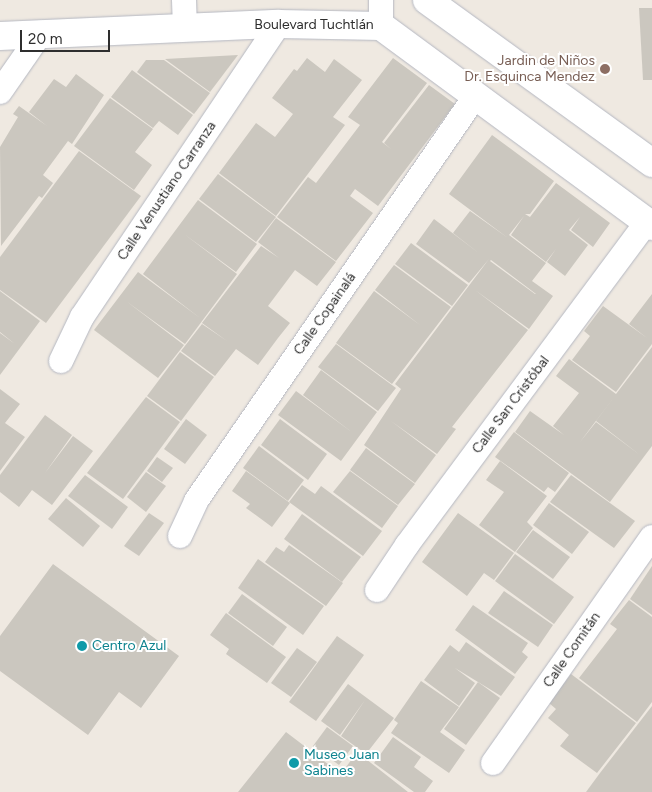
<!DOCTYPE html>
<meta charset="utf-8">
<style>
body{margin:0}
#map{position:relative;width:652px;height:792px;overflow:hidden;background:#efe9e1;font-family:Figtree,sans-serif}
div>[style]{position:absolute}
.building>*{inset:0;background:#cbc7bf}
.roads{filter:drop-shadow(0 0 1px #b4b7c1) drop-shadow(0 0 1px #b4b7c1)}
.street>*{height:24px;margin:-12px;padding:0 12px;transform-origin:12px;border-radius:12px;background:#fff}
.secondary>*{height:28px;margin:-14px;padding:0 14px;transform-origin:14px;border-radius:14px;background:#fff}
.dots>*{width:14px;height:14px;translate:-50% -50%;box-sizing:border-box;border:2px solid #fff;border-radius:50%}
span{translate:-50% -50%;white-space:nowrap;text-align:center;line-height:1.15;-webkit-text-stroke:4px #fff;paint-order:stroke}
.street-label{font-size:14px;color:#2e2e2e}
.education-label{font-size:14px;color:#785e54}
.right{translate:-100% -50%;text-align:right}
.culture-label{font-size:14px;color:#0d838f}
.left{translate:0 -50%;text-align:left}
.scale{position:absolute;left:20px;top:30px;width:90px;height:22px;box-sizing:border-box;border:2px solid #2e2e2e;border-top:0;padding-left:6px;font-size:15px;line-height:18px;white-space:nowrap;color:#2e2e2e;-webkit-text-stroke:4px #fff;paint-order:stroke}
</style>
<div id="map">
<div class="building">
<i style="clip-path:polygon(639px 8px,652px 8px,652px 80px,643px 80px)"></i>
<i style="clip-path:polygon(238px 55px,210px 92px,165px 59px)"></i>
<i style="clip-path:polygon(307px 58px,325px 72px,334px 59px,362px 80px,333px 117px,345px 125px,276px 216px,219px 173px,256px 123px,275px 137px,293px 114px,272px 98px,294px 69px,297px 71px)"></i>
<i style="clip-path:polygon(393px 58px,427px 83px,382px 142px,391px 149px,384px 143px,429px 85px,455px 104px,378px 206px,355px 189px,350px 196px,373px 213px,336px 261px,277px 217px,308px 177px,316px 183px,360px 125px,348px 117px)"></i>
<i style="clip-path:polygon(146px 60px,164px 60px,210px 93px,194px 114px,137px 72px)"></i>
<i style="clip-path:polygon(132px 70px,193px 115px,178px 135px,159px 121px,153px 128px,111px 97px)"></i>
<i style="clip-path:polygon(76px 74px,104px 95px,72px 144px,68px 141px,43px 175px,53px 183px,42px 198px,39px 196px,1px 246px,0 147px,18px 117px,13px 114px,19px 106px,47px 126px,29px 112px,54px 79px,66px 87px)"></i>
<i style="clip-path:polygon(110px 98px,153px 129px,135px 152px,152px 165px,134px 190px,74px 146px)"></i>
<i style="clip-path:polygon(evenodd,492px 135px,554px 181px,530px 214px,525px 214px,530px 217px,556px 183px,610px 223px,593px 247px,571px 230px,580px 217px,569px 230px,588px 245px,565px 276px,547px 262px,556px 249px,546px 262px,511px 235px,524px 216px,509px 235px,546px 263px,532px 281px,553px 296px,529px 329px,475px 290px,528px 330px,452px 427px,456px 429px,437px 454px,391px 421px,436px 455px,415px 483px,364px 445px,401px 389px,395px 384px,489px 259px,469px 283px,416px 244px,434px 219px,480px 254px,453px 233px,470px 211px,508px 238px,449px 194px,492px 135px,491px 260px,536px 294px,535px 294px,490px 261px,491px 260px)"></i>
<i style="clip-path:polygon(79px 151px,141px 196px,46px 323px,0 290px,0 257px)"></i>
<i style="clip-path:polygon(218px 174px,276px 217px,256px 242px,199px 199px)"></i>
<i style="clip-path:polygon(198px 200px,257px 244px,236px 272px,184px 234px,237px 274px,185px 344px,126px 301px,184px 345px,158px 378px,94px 330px,138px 272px,200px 318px,143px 274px)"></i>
<i style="clip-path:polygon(276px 218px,336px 262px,317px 286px,295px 270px,268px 306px,290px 323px,278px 338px,258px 365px,236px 349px,215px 376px,181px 351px,202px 324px,227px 341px,202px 323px,261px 246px,279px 258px,258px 242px)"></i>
<i style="clip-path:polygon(411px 243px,468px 285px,452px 306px,395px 264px)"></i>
<i style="clip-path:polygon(394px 265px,451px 307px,392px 384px,336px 343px,374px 291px,420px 325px,375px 290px)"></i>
<i style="clip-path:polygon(0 291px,40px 321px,0 375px,0 333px,15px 344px,0 332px)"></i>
<i style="clip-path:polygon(652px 294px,652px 344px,616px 392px,572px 360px,590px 336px,584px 331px,603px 306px,647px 338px,629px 324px)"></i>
<i style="clip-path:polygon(336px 344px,396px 388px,378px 411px,318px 367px)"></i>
<i style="clip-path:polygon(evenodd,652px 347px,652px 446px,610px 502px,515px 432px,530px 411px,564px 435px,553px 426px,579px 393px,556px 376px,569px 359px,616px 394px,652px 347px,614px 397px,596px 421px,640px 455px,596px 422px,580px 442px,614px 397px)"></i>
<i style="clip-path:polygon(180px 352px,214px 377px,181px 421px,147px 396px)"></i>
<i style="clip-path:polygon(321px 370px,377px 412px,341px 461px,278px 415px,296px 391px,353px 433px,303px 395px)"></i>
<i style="clip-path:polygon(0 389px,20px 404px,5px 423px,25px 437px,0 471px)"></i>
<i style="clip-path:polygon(146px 397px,180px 422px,123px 499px,87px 473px)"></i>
<i style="clip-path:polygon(45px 415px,72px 435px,45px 473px,73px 436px,93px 451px,52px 505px,32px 490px,19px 507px,0 492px,0 475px)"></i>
<i style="clip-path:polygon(186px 419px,207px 435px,185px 464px,164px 449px)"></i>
<i style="clip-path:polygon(280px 419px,327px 454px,308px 480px,261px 445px)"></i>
<i style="clip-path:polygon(514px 432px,569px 473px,555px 492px,548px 487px,544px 492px,495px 457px)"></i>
<i style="clip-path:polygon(259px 446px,304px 480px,288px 501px,243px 468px)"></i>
<i style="clip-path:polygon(366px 448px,415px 484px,398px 505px,350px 470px)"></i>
<i style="clip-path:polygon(157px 457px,173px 468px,162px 482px,147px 471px)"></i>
<i style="clip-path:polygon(500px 461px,547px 496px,527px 522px,533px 528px,515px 552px,479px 525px,504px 492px,486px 480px)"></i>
<i style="clip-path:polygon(246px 471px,290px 503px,272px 527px,246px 508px,250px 504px,232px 491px)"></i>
<i style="clip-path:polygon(350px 471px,398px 506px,382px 528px,333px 492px)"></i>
<i style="clip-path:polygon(146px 472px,166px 486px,146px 512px,127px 497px)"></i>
<i style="clip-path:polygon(85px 475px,128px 507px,112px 529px,68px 496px)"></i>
<i style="clip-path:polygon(571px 475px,635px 521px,614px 548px,550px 502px)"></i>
<i style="clip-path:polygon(302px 485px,315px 494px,321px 486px,382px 531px,363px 556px,289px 502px)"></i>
<i style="clip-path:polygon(66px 498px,100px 526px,83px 547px,48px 519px)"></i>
<i style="clip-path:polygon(549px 503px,589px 532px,572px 554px,533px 525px)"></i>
<i style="clip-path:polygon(149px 513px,164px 523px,139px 556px,124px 546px)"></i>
<i style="clip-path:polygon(458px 513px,514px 553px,494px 580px,484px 573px,467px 596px,422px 562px)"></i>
<i style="clip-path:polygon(302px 514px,361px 557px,342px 582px,284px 539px)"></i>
<i style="clip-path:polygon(533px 530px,570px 557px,553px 579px,516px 552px)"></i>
<i style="clip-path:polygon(289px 545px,343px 583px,326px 606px,265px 562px,276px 547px,284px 552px)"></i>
<i style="clip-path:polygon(515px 554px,574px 597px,554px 624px,495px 581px)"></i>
<i style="clip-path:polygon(258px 559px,324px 606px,303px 635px,238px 588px)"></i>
<i style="clip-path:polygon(53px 564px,179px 656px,141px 708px,119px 692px,88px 735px,0 671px,0 636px)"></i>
<i style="clip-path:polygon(652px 566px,652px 615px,630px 599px)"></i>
<i style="clip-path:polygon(504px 591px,553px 625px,538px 647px,488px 613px)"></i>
<i style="clip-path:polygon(242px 594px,287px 627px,273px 646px,228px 613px)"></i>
<i style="clip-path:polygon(629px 600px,652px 617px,652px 702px,637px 722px,579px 678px,617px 629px,610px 624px)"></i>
<i style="clip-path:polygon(473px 605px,528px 643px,522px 652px,528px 657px,515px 674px,455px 630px)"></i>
<i style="clip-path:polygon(226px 613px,286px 657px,267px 683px,226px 654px,229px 649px,210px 635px)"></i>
<i style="clip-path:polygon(337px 636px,364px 655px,316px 721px,289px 702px)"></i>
<i style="clip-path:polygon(466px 642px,515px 677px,501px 696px,455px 668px,475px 683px,459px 706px,424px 680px,450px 645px,459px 652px)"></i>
<i style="clip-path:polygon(297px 648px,317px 662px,291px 697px,271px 683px)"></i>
<i style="clip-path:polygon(571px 674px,636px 723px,597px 773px,560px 746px,569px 735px,548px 718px,556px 709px,549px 703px)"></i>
<i style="clip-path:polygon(421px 681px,459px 707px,440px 732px,465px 750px,449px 773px,391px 733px,398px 723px,394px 720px)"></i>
<i style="clip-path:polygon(478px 682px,500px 698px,466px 745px,444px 729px)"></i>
<i style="clip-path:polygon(348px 684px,394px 718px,366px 754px,341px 736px,365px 700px,340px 735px,321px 721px)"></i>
<i style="clip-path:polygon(652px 706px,652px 792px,586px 792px,600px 773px)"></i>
<i style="clip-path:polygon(327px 727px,353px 746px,339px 765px,313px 746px)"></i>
<i style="clip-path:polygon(286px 732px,341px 774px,357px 752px,408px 792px,238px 792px)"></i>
<i style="clip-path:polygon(393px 737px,421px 757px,414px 767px,433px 781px,425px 792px,414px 792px,374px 763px)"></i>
</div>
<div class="roads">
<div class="street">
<i style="left:184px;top:0;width:27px;rotate:88deg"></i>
<i style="left:381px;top:26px;width:26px;rotate:-90deg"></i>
<i style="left:0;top:92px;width:72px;rotate:-55.2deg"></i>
<i style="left:61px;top:361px;width:49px;rotate:-64.5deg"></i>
<i style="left:82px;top:317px;width:353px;rotate:-56.1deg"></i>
<i style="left:180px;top:536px;width:38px;rotate:-65deg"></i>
<i style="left:196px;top:501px;width:492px;rotate:-55.4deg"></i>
<i style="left:377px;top:590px;width:54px;rotate:-56.3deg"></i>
<i style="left:407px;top:545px;width:402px;rotate:-53.4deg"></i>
<i style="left:493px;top:763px;width:276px;rotate:-54.9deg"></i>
</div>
<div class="secondary">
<i style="left:427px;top:0;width:278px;rotate:35.9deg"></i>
<i style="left:0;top:36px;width:279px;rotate:-2.5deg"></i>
<i style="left:279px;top:24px;width:102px;rotate:1.1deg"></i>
<i style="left:381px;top:26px;width:337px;rotate:36.4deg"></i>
</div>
</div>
<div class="dots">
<i style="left:605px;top:69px;background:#8d6e63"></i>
<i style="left:82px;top:646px;background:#0f9aa8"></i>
<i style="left:294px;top:763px;background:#0f9aa8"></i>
</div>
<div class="street-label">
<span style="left:314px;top:25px">Boulevard Tuchtlán</span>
<span style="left:167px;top:191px;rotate:-56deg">Calle Venustiano Carranza</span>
<span style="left:325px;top:314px;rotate:-55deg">Calle Copainalá</span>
<span style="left:511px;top:405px;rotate:-53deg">Calle San Cristóbal</span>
<span style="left:572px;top:650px;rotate:-55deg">Calle Comitán</span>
</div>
<div class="education-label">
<span class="right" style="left:595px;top:69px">Jardin de Niños<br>Dr. Esquinca Mendez</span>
</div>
<div class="culture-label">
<span class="left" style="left:92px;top:646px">Centro Azul</span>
<span class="left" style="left:304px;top:763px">Museo Juan<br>Sabines</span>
</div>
<div class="scale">20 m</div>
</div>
